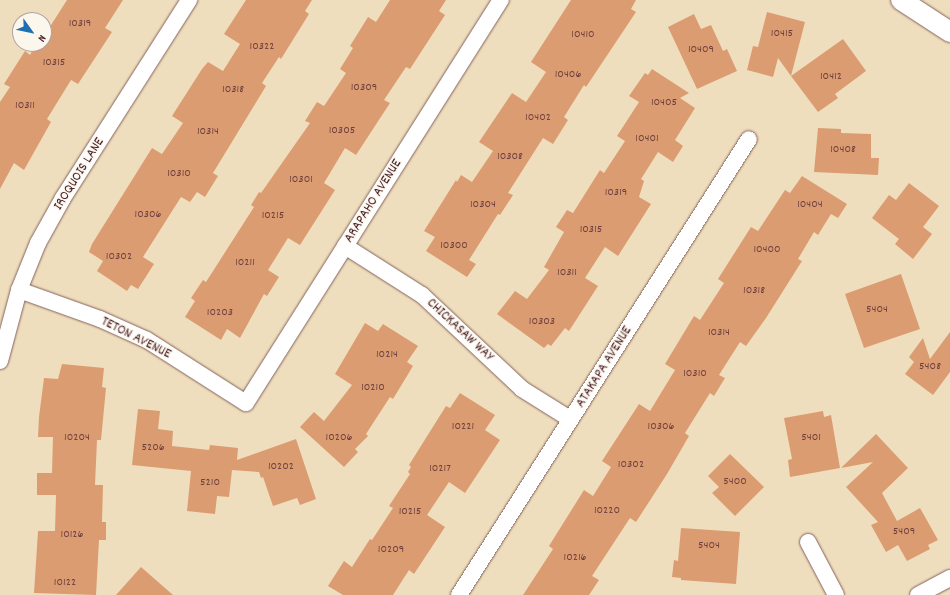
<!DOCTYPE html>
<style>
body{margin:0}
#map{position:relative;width:950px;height:595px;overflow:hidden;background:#efdebd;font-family:Dekko,sans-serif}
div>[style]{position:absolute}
.building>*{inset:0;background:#db9c72}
.roads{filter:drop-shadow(0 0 1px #84625e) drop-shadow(0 0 1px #84625e)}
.minor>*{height:16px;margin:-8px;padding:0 8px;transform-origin:8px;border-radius:8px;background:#fff}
.tertiary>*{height:20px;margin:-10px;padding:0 10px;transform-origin:10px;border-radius:10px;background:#fff}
span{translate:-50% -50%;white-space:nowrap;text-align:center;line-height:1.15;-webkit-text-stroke:3px #fbf7ec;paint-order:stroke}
.number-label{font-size:12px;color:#6e3e3d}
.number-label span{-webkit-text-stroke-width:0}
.street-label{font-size:14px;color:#4a1f2b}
.north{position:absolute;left:12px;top:12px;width:40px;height:40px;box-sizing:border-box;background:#fbf7ec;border:1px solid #b4a19f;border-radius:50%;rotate:123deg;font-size:11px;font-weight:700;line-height:16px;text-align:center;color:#4a1f2b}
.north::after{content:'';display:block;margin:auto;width:14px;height:18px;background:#1f6fb2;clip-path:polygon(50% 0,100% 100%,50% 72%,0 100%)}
</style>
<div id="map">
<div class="building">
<i style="clip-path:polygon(67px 0,123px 0,105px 28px,112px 32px,78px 84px,71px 80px,47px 119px,51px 122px,24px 170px,14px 163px,0 189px,0 102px,10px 87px,4px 84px,25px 51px,30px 55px,36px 44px,44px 44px,44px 36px)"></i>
<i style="clip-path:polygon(246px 0,312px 0,305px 11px,309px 14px,281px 59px,279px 57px,262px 83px,266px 86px,213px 173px,218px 176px,205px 197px,197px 192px,190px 202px,181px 197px,143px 257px,154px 264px,138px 289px,131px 285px,127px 291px,97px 271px,103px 261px,89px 252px,92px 244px,152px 148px,162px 154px,183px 123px,172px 116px,202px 69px,208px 62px,223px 71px,240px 44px,224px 34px)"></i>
<i style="clip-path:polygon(390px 0,446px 0,439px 11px,445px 15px,410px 69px,406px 67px,384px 100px,390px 103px,356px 155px,345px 148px,324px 183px,335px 190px,300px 245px,288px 238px,268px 270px,279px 277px,267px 296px,264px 294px,240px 338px,227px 329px,221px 340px,185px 317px,195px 301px,191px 298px,203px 280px,206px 282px,254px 207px,251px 205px,259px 192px,261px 193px,310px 123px,305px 121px,317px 102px,324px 106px,346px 73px,340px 69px,353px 48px,350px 46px,368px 17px,376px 22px)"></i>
<i style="clip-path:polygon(571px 0,636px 0,631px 9px,636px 12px,586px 87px,584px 85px,564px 117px,568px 120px,553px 144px,543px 138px,508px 193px,513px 195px,500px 215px,498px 214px,469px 260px,476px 264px,467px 277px,426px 251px,435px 237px,424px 231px,456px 180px,457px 182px,461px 175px,472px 182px,493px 151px,479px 142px,512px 93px,526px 102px,546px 72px,531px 62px)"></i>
<i style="clip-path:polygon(767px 12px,805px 22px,791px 76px,778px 58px,773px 77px,747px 70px,753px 46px,758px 47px)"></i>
<i style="clip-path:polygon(694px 14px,701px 29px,711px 25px,723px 51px,727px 49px,737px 71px,697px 89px,668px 27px)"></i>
<i style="clip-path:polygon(843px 39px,866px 71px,835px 94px,838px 98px,818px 112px,791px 76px)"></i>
<i style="clip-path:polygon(652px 69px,689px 93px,680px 98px,695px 108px,675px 140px,683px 146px,673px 162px,658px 152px,641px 179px,644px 181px,639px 197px,651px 204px,618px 256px,605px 247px,585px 278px,598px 286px,569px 331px,565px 328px,551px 346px,548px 344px,544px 348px,497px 314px,515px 291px,527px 299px,549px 270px,544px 267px,564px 232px,556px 227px,567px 210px,573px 213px,600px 170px,604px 173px,625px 141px,617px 136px,639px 102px,629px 96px,645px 73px,648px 75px)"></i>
<i style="clip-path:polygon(818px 128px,841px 129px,841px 133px,871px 134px,871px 158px,879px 158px,878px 175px,814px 172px)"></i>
<i style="clip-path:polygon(802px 176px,847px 204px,838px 218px,831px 214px,818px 235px,814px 232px,798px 259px,802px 261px,766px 318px,746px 346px,740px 342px,719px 375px,725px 378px,714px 396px,710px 393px,685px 433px,689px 436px,667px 474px,636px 522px,630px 518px,592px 576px,599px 580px,589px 595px,523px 595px,553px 549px,549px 546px,584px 490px,593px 496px,611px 467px,602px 461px,639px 404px,650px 411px,675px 370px,665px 364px,694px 316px,700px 320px,724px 283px,718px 279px,751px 227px,758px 231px,785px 190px,790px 193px)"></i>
<i style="clip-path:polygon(909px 183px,939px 206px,923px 227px,932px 234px,913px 259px,895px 244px,899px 239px,872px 218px,889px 195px,896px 200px)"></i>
<i style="clip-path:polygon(901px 274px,920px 329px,864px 348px,845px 294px)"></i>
<i style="clip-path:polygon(365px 323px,378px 331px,383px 324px,418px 346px,407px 362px,413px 366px,393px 399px,390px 397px,366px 434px,368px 436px,355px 449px,358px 452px,344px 467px,300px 427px,314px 412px,324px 421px,352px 385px,335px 374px)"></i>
<i style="clip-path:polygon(950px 332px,950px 372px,933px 395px,905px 374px,914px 362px,909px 357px,923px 338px,930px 359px)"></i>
<i style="clip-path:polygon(62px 364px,104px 368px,102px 387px,106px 388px,101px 440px,97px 440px,95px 485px,103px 485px,102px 522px,106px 522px,106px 540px,99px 540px,96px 595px,34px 593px,38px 531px,55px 531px,56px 495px,37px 495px,37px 473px,52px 473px,53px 437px,38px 437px,39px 417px,44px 378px,58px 379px)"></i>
<i style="clip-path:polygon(460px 393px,495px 415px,485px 430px,500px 440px,465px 493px,449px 482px,427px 515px,445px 527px,414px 574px,409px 570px,393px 595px,343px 595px,328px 586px,344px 561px,352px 567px,370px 539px,372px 540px,393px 508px,389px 506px,410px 474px,408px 472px,411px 467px,409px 465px,446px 406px,450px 408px)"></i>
<i style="clip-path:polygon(138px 409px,160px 411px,158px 429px,173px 431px,172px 446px,209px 450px,210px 445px,238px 448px,237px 460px,296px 439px,316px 499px,300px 505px,297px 498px,273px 506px,263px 477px,261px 478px,259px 472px,232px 470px,229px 497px,217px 496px,215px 514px,187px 511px,191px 471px,132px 465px)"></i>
<i style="clip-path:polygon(823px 411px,824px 417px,831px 415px,840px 468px,790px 477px,788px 460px,792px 459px,784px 418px)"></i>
<i style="clip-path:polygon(876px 434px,908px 468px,882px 493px,897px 521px,920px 508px,938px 540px,928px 545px,930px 549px,907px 561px,898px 545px,886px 552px,871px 525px,878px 522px,846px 487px,873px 462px,841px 468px)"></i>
<i style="clip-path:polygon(730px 454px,764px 487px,735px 516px,712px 493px,719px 487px,708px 476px)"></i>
<i style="clip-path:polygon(681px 528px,740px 532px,736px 584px,681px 580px,681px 578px,672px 577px,674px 560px,678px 561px)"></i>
<i style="clip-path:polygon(141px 567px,173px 595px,116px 595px)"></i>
</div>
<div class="roads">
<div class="minor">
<i style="left:345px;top:246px;width:91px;rotate:32.5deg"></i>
<i style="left:422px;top:295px;width:137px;rotate:43.2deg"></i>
<i style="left:522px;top:389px;width:57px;rotate:32deg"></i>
<i style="left:19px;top:290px;width:86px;rotate:19.7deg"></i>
<i style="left:100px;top:319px;width:51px;rotate:24.1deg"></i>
<i style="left:147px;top:340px;width:117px;rotate:32.5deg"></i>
<i style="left:246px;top:403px;width:477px;rotate:-57.7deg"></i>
<i style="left:0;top:361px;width:73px;rotate:-75deg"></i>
<i style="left:19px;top:290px;width:51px;rotate:-68deg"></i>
<i style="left:38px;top:243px;width:51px;rotate:-60.9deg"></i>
<i style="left:63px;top:198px;width:235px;rotate:-57.5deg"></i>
<i style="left:808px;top:542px;width:60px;rotate:62.2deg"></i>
<i style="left:459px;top:595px;width:540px;rotate:-57.55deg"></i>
<i style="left:918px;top:595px;width:36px;rotate:-28deg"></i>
</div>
<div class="tertiary">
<i style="left:901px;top:0;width:59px;rotate:33.1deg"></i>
</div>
</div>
<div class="number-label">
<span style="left:80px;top:24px">10319</span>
<span style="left:782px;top:34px">10415</span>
<span style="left:583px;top:35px">10410</span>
<span style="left:262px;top:47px">10322</span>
<span style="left:701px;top:50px">10409</span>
<span style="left:54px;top:63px">10315</span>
<span style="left:568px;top:75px">10406</span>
<span style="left:831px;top:77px">10412</span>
<span style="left:364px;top:88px">10309</span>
<span style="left:233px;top:90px">10318</span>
<span style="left:664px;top:103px">10405</span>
<span style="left:25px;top:106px">10311</span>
<span style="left:538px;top:118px">10402</span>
<span style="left:342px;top:131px">10305</span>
<span style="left:208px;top:132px">10314</span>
<span style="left:647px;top:139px">10401</span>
<span style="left:843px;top:150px">10408</span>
<span style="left:510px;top:157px">10308</span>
<span style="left:179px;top:174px">10310</span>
<span style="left:301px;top:180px">10301</span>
<span style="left:616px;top:193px">10319</span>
<span style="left:483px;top:205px">10304</span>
<span style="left:810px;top:205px">10404</span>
<span style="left:148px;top:215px">10306</span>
<span style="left:273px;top:216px">10215</span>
<span style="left:591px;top:230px">10315</span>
<span style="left:454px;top:246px">10300</span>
<span style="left:767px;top:250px">10400</span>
<span style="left:119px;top:257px">10302</span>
<span style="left:245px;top:263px">10211</span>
<span style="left:567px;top:273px">10311</span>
<span style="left:754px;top:291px">10318</span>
<span style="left:877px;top:310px">5404</span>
<span style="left:220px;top:313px">10203</span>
<span style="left:542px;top:322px">10303</span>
<span style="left:719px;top:333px">10314</span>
<span style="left:387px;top:355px">10214</span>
<span style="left:930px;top:367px">5408</span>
<span style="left:695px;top:374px">10310</span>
<span style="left:373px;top:388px">10210</span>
<span style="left:463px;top:427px">10221</span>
<span style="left:661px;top:427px">10306</span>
<span style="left:77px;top:438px">10204</span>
<span style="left:339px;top:438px">10206</span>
<span style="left:811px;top:438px">5401</span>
<span style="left:153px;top:448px">5206</span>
<span style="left:631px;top:465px">10302</span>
<span style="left:281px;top:467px">10202</span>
<span style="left:440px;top:469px">10217</span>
<span style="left:735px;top:482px">5400</span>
<span style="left:210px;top:483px">5210</span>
<span style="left:607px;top:511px">10220</span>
<span style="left:410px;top:512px">10215</span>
<span style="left:904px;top:532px">5409</span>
<span style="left:72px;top:535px">10126</span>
<span style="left:709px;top:546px">5404</span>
<span style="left:391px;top:550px">10209</span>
<span style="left:575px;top:558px">10216</span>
<span style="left:65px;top:583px">10122</span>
</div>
<div class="street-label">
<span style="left:79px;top:174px;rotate:-58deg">IROQUOIS LANE</span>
<span style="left:373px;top:201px;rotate:-58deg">ARAPAHO AVENUE</span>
<span style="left:460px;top:330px;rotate:43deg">CHICKASAW WAY</span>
<span style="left:136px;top:338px;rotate:27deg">TETON AVENUE</span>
<span style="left:604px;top:367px;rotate:-58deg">ATAKAPA AVENUE</span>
</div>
<div class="north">N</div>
</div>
